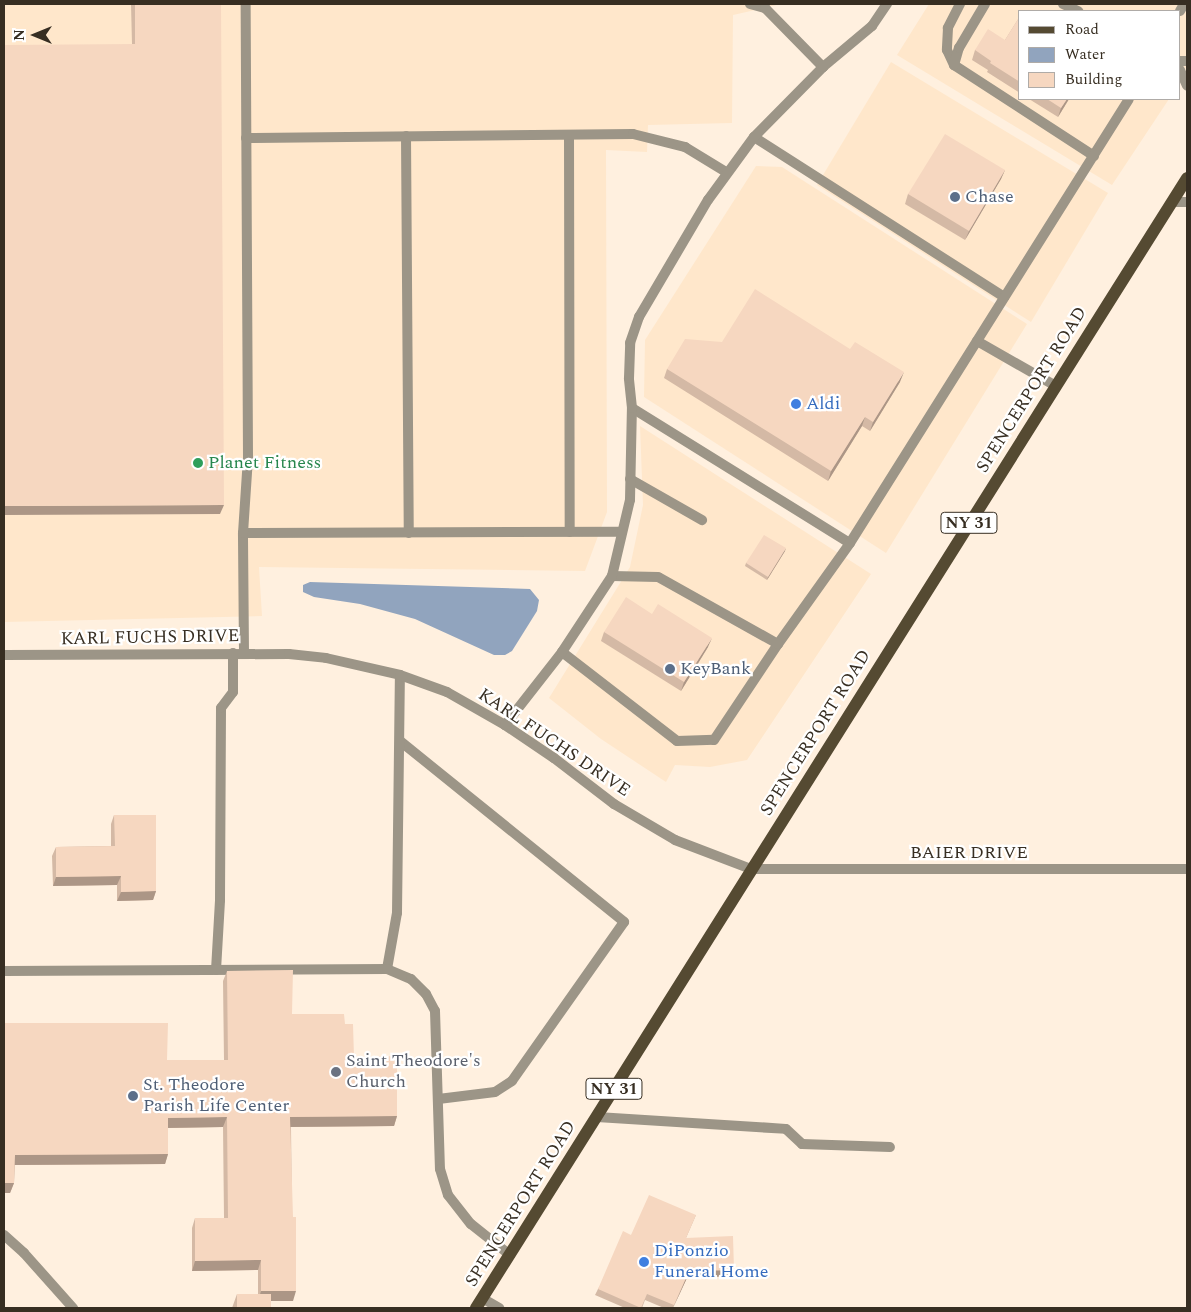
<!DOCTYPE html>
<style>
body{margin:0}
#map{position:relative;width:1191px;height:1312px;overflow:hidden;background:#fff0df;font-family:Spectral,serif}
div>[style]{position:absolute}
.built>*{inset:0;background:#ffe7cb}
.water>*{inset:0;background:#91a4be}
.lane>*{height:10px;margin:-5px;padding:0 5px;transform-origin:5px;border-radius:5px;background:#9c9587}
.street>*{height:10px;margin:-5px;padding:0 5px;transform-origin:5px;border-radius:5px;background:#9c9587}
.primary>*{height:12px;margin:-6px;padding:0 6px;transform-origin:6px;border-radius:6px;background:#554a32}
.wall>*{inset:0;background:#d4b9a5}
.shaded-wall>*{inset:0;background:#ac9686}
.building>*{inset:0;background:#f6d7c0}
.dots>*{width:14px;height:14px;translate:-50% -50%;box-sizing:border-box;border:2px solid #fff;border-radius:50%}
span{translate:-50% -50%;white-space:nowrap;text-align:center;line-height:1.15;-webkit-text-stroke:4.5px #fff;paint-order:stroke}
.shield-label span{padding:1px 4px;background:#fff;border:1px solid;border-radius:4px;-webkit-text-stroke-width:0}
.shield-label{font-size:16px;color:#372e22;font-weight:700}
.service-label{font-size:18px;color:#4e5e75}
.left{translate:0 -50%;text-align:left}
.street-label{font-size:18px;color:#372e22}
.shop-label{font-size:18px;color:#366cbe}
.leisure-label{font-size:18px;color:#27864d}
.worship-label{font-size:18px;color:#5b616d}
.frame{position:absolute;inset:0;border:5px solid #372e22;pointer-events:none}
.legend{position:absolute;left:1018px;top:10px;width:162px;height:90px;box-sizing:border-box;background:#fff;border:1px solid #afaba7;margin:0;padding:6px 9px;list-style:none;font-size:15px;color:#372e22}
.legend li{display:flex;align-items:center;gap:10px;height:25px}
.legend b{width:25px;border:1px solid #afaba7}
.north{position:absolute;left:10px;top:10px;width:50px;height:50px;-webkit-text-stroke:4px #fff;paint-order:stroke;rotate:270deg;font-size:14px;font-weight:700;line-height:20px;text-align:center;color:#372e22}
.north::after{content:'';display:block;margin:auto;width:18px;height:22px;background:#372e22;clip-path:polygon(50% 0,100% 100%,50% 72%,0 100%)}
</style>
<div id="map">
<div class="built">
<i style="clip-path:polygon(4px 4px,781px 4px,733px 15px,732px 123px,648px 125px,647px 152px,606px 150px,607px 512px,585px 571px,259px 567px,262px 616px,4px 622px)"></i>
<i style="clip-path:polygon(929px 4px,1187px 4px,1187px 66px,1180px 82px,1180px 11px,1020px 11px,1020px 99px,1169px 99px,1112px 185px,897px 55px)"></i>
<i style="clip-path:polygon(891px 62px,1108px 193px,1031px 322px,817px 185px)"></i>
<i style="clip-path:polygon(756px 166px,782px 167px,1027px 324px,886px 553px,644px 397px,645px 340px)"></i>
<i style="clip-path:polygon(640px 426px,871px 574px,747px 760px,710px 767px,675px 765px,666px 782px,601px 739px,549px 698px,630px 567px,643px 505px)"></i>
</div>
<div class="water">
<i style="clip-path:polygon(310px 582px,530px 589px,539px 600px,537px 611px,512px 651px,505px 655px,494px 655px,415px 619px,360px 604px,314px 597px,303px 592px,303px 585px)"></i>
</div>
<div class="lane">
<i style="left:750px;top:4px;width:16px;rotate:15deg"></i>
<i style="left:765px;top:8px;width:83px;rotate:45.5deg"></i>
<i style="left:960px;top:4px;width:27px;rotate:117deg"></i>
<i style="left:948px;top:28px;width:22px;rotate:93deg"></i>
<i style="left:947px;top:50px;width:17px;rotate:65deg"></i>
<i style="left:954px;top:65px;width:167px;rotate:33deg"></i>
<i style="left:1063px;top:4px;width:17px;rotate:25deg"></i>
<i style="left:1180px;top:11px;width:8px;rotate:-60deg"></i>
<i style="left:1180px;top:61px;width:7px"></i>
<i style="left:954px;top:65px;width:18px;rotate:-74deg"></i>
<i style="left:959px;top:48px;width:51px;rotate:-59.4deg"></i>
<i style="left:1180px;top:70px;width:17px;rotate:66deg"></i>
<i style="left:569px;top:135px;width:397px;rotate:89.9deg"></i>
<i style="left:406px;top:136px;width:397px;rotate:89.6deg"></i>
<i style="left:754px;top:137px;width:297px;rotate:32.6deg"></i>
<i style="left:246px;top:138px;width:387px;rotate:-0.6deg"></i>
<i style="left:633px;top:134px;width:54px;rotate:14deg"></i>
<i style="left:685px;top:147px;width:48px;rotate:31.4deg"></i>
<i style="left:1172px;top:202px;width:15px"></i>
<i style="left:977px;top:341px;width:91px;rotate:29.7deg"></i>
<i style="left:632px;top:408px;width:256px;rotate:31.8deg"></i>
<i style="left:850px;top:543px;width:524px;rotate:-57.86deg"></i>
<i style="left:630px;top:479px;width:83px;rotate:29.7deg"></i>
<i style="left:243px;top:533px;width:379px;rotate:-0.2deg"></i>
<i style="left:778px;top:644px;width:124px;rotate:-54.5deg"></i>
<i style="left:562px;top:652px;width:145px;rotate:37.7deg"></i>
<i style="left:677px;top:741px;width:37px;rotate:-2deg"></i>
<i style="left:714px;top:740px;width:115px;rotate:-56.3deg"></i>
<i style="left:778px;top:644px;width:137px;rotate:-150.8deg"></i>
<i style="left:658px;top:577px;width:46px;rotate:-178.8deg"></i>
<i style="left:244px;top:653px;width:120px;rotate:-90.5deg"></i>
<i style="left:243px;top:533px;width:76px;rotate:-86.2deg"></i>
<i style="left:248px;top:457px;width:453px;rotate:-90.3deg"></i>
<i style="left:400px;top:741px;width:288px;rotate:38.9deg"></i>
<i style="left:624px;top:922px;width:194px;rotate:125.2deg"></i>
<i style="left:512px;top:1081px;width:20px;rotate:147deg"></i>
<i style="left:495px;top:1092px;width:57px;rotate:173deg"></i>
<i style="left:387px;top:969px;width:57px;rotate:-79.9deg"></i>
<i style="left:397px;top:913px;width:238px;rotate:-89.3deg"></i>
<i style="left:216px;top:970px;width:70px;rotate:-86.7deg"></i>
<i style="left:220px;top:900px;width:192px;rotate:-89.7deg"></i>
<i style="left:221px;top:708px;width:20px;rotate:-53deg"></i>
<i style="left:233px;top:692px;width:39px;rotate:-90deg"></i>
<i style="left:4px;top:971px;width:383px;rotate:-0.3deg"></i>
<i style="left:387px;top:969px;width:26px;rotate:23deg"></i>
<i style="left:411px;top:979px;width:21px;rotate:45deg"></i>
<i style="left:426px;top:994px;width:19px;rotate:62deg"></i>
<i style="left:435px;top:1011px;width:158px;rotate:88.2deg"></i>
<i style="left:440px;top:1169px;width:27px;rotate:73deg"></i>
<i style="left:448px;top:1195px;width:37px;rotate:52deg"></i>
<i style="left:471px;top:1224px;width:50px;rotate:38.5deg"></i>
<i style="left:597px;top:1117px;width:189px;rotate:3.6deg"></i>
<i style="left:786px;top:1129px;width:22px;rotate:43deg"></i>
<i style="left:802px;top:1144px;width:88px;rotate:2deg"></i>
<i style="left:4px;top:1235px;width:27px;rotate:42deg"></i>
<i style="left:24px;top:1253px;width:74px;rotate:48.3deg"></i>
<i style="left:482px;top:1298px;width:20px;rotate:30deg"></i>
</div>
<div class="street">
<i style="left:4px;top:655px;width:285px;rotate:-0.2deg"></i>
<i style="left:289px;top:654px;width:37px;rotate:6deg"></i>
<i style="left:326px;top:658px;width:76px;rotate:12.9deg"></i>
<i style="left:400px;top:675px;width:50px;rotate:19.9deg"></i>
<i style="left:447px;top:692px;width:67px;rotate:29.6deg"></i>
<i style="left:505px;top:725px;width:59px;rotate:34deg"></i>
<i style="left:554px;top:758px;width:76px;rotate:37.5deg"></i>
<i style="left:614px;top:804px;width:71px;rotate:30.5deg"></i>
<i style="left:675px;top:840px;width:81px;rotate:20.9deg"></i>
<i style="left:751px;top:869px;width:436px"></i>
<i style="left:505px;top:725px;width:93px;rotate:-52deg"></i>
<i style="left:562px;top:652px;width:91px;rotate:-56.7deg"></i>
<i style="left:612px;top:576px;width:78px;rotate:-76.7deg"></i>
<i style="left:630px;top:500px;width:92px;rotate:-88.8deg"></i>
<i style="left:632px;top:408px;width:30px;rotate:-96deg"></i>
<i style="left:629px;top:378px;width:35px;rotate:-88deg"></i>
<i style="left:630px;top:343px;width:28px;rotate:-71deg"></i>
<i style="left:639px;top:317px;width:136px;rotate:-59.5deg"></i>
<i style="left:708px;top:200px;width:78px;rotate:-53.9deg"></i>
<i style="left:754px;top:137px;width:98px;rotate:-45.4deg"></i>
<i style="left:823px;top:67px;width:64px;rotate:-39.9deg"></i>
<i style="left:872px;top:26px;width:27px;rotate:-56deg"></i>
</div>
<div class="primary">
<i style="left:476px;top:1308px;width:1335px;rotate:-57.82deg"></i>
</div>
<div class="wall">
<i style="clip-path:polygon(131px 4px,221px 4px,220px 514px,132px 44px)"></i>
<i style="clip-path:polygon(1020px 16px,1020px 93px,987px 72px,988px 70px,972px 60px,975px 50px,1005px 40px)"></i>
<i style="clip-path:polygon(1029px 99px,1069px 99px,1058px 117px)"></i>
<i style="clip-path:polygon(1005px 170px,1001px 179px,965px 240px,905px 204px,908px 194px)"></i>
<i style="clip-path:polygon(667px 369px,900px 382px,870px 431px,862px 426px,828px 481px,664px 378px)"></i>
<i style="clip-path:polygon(785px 551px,767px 580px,745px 566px,746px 563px)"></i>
<i style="clip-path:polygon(652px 614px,708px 647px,681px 691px,601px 641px,604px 632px)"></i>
<i style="clip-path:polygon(114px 815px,156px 891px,153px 900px,117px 901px,117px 885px,53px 886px,52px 856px,56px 847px,111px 846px,111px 824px)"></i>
<i style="clip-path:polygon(227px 971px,292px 1014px,345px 1024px,354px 1057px,397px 1116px,394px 1126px,291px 1127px,293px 1301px,271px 1301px,271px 1308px,232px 1308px,237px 1294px,258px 1294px,258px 1270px,192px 1271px,192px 1228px,195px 1218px,224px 1218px,223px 1127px,168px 1128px,168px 1154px,165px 1164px,15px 1165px,14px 1183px,10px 1193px,4px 1193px,4px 1023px,167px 1060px,224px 1060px,223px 981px)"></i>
<i style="clip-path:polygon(696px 1215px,686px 1238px,734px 1270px,732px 1276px,687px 1278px,673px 1308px,664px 1308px,645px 1300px,642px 1308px,625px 1308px,595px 1295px,598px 1289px,631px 1235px)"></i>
</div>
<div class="shaded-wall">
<i style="clip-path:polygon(1067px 99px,1069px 99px,1058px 117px,1061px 108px)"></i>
<i style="clip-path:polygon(1005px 170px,1001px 179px,965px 240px,969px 231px)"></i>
<i style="clip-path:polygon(904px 372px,900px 382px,870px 431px,873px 422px)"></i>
<i style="clip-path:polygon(865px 417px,862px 426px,828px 481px,831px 471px)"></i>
<i style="clip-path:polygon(224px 505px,220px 514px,4px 515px,4px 506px)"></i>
<i style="clip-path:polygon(786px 548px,785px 551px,767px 580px,768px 577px)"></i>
<i style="clip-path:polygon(712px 638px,708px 647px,681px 691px,684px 682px)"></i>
<i style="clip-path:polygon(121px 876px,117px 885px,53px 886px,56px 877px)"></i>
<i style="clip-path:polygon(156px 891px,153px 900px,117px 901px,121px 892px)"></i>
<i style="clip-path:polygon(397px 1116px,394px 1126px,287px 1127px,290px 1117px)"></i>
<i style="clip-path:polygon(227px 1117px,223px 1127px,165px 1128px,168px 1118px)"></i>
<i style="clip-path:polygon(168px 1154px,165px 1164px,11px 1165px,15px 1155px)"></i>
<i style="clip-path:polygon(4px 1183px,14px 1183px,10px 1193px,4px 1193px)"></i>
<i style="clip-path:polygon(261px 1260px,258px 1270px,192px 1271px,195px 1261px)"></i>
<i style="clip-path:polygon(734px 1270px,732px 1276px,687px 1278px,673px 1308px,689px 1271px)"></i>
<i style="clip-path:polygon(261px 1291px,296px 1291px,293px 1301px,258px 1301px)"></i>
</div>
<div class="building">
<i style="clip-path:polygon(135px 4px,221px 4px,224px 505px,4px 506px,4px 45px,135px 44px)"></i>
<i style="clip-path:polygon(1020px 16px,1020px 82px,990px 63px,991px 61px,975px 50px,988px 29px,1005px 40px)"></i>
<i style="clip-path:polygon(1047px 99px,1067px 99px,1061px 108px)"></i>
<i style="clip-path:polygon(945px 134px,1005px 170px,969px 231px,908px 194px)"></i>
<i style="clip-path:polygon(755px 289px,850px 349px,855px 342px,904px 372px,873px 422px,865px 417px,831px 471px,667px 369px,685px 339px,722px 342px)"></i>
<i style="clip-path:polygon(764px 535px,786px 548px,768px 577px,746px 563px)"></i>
<i style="clip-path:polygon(626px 597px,652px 614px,658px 604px,712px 638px,684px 682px,604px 632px)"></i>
<i style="clip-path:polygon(114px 815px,156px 815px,156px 891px,121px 892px,121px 876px,56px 877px,56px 847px,115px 846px)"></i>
<i style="clip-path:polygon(293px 970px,292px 1014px,344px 1014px,345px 1024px,353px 1024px,354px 1057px,397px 1056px,397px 1116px,290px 1117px,293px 1217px,296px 1217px,296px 1291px,261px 1291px,261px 1260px,195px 1261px,195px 1218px,228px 1218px,227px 1117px,168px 1118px,168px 1154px,15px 1155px,14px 1183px,4px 1183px,4px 1023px,168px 1023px,167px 1060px,228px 1060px,227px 971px)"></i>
<i style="clip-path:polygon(649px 1195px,696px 1215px,686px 1238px,733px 1236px,734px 1270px,689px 1271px,674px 1305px,647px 1294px,641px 1308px,598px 1289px,623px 1231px,631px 1235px)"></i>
<i style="clip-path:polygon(237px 1294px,271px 1294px,271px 1308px,237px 1308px)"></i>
</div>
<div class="dots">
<i style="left:955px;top:197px;background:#5c6f8a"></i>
<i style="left:796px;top:404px;background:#3f7fe0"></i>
<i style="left:198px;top:463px;background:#2e9e5b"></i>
<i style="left:670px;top:669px;background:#5c6f8a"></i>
<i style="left:336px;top:1072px;background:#6b7280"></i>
<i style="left:133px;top:1096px;background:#5c6f8a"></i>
<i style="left:644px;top:1262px;background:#3f7fe0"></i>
</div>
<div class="shield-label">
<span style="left:969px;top:523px">NY 31</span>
<span style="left:614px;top:1089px">NY 31</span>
</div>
<div class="service-label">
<span class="left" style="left:965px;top:197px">Chase</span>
<span class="left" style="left:680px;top:669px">KeyBank</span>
<span class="left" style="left:143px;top:1096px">St. Theodore<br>Parish Life Center</span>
</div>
<div class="street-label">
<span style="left:1032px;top:390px;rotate:-58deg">SPENCERPORT ROAD</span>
<span style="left:150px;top:638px;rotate:-1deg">KARL FUCHS DRIVE</span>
<span style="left:816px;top:733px;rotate:-58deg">SPENCERPORT ROAD</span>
<span style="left:554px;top:743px;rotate:34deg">KARL FUCHS DRIVE</span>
<span style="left:969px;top:853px">BAIER DRIVE</span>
<span style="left:521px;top:1204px;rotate:-58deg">SPENCERPORT ROAD</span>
</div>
<div class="shop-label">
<span class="left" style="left:806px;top:404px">Aldi</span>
<span class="left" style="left:654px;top:1262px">DiPonzio<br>Funeral Home</span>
</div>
<div class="leisure-label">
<span class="left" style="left:208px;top:463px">Planet Fitness</span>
</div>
<div class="worship-label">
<span class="left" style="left:346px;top:1072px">Saint Theodore's<br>Church</span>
</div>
<div class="frame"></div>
<ul class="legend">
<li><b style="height:6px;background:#554a32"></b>Road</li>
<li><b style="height:14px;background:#91a4be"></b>Water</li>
<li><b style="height:14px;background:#f6d7c0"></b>Building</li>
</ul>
<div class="north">N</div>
</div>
